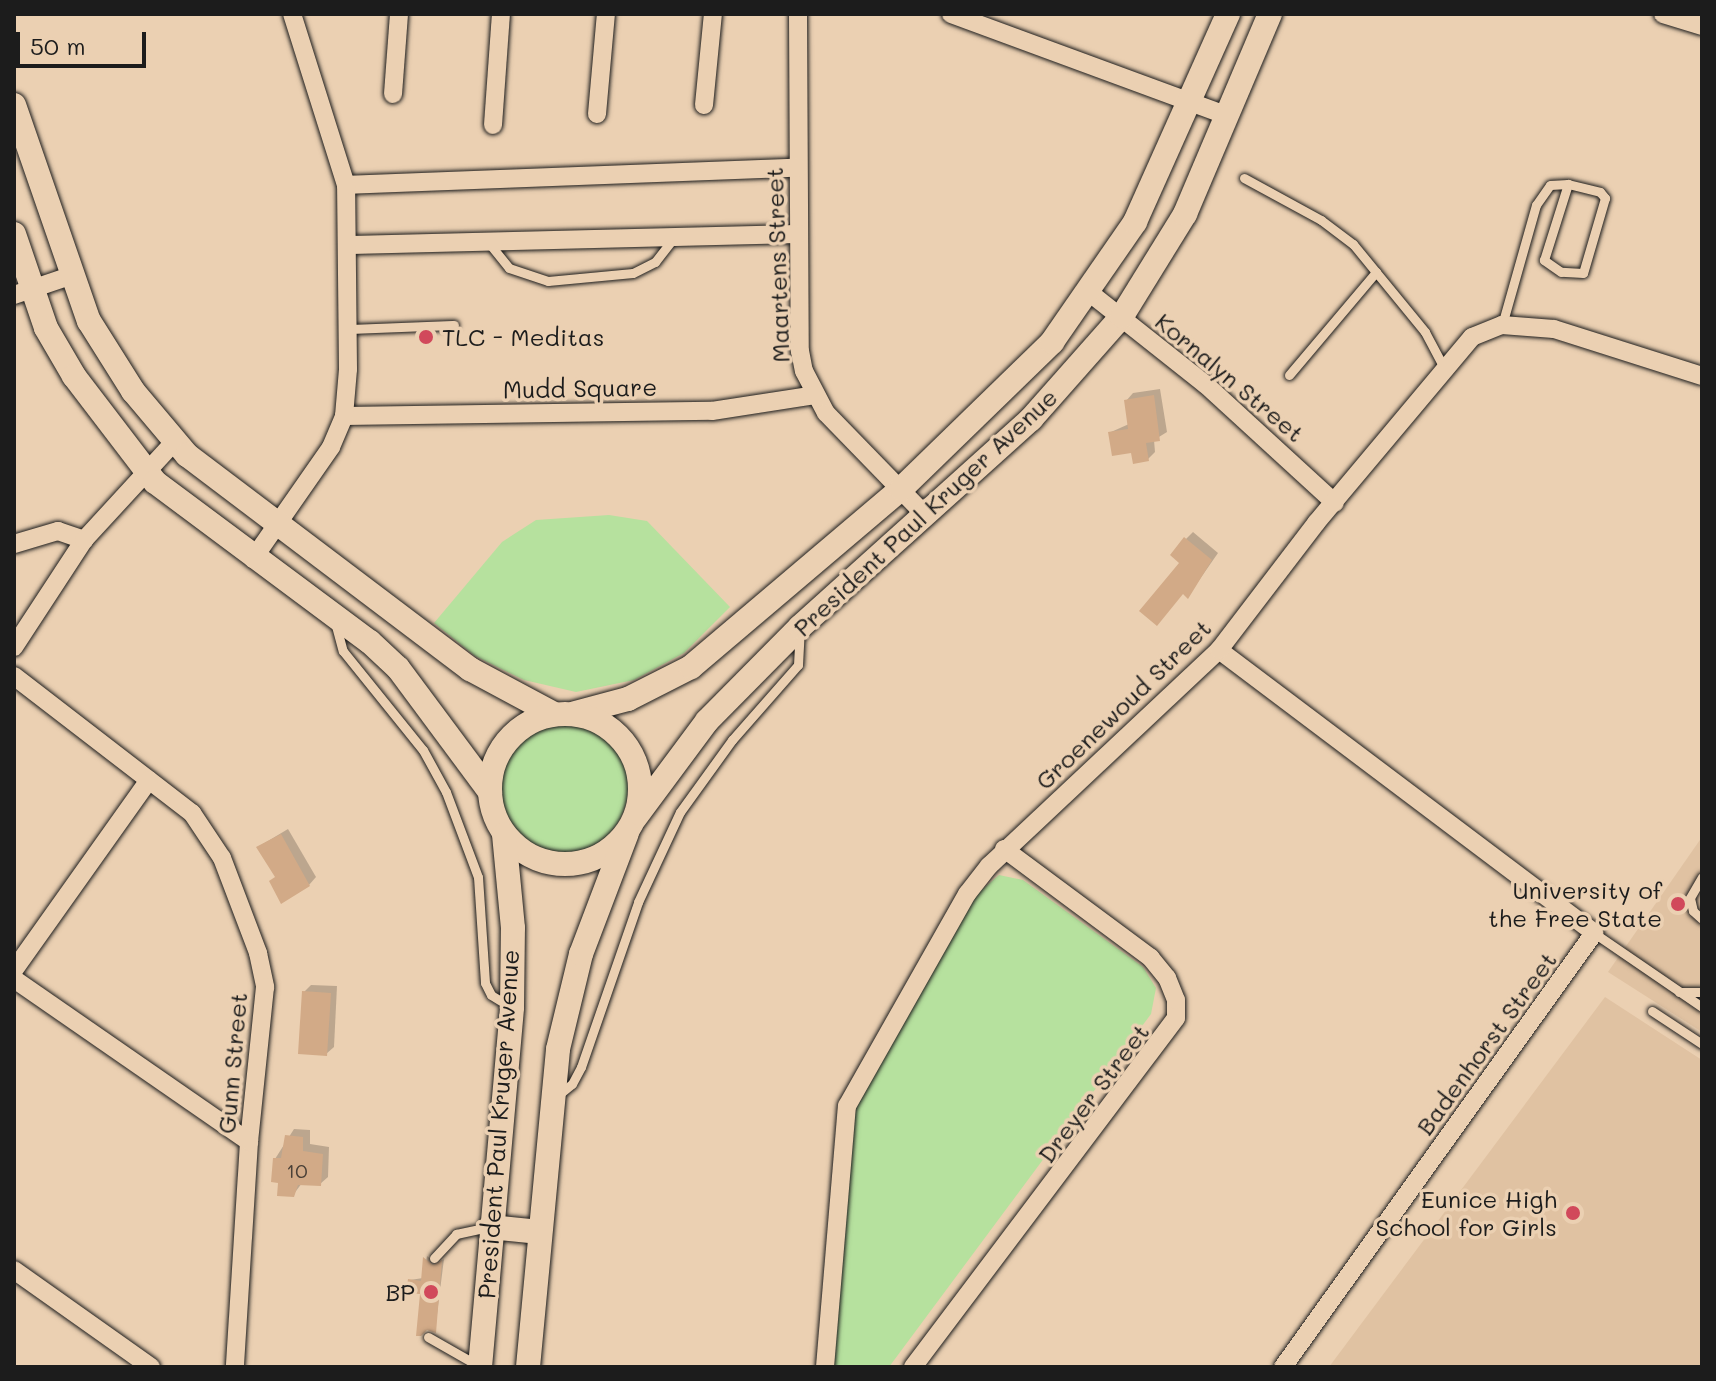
<!DOCTYPE html>
<style>
body{margin:0}
#map{position:relative;width:1716px;height:1381px;overflow:hidden;background:#ebd0b2;font-family:Mali,sans-serif}
div>[style]{position:absolute}
.built>*{inset:0;background:#e0c2a2}
.green>*{inset:0;background:#b6e19e}
.round{border-radius:50%}
.shadow>*{inset:0;background:#0003}
.building>*{inset:0;background:#d2aa87}
.roads{filter:drop-shadow(0 0 2px #1c1c1c) drop-shadow(0 0 2px #1c1c1c)}
.service>*{height:9px;margin:-4.5px;padding:0 4.5px;transform-origin:4.5px;border-radius:4.5px;background:#ebd0b2}
.minor>*{height:18px;margin:-9px;padding:0 9px;transform-origin:9px;border-radius:9px;background:#ebd0b2}
.tertiary>*{height:24px;margin:-12px;padding:0 12px;transform-origin:12px;border-radius:12px;background:#ebd0b2}
.tertiary>.ring{margin:-12px;padding:0;box-sizing:content-box;background:none;border:24px solid #ebd0b2;border-radius:50%}
.dots>*{width:22px;height:22px;translate:-50% -50%;box-sizing:border-box;border:4px solid #ebd0b2;border-radius:50%}
span{translate:-50% -50%;white-space:nowrap;text-align:center;line-height:1.15;-webkit-text-stroke:7px #ebd0b2;paint-order:stroke}
.number-label{font-size:20px;color:#4a4037}
.number-label span{-webkit-text-stroke-width:0}
.street-label{font-size:24px;color:#1c1c1c}
.poi-label{font-size:24px;color:#1c1c1c}
.left{translate:0 -50%;text-align:left}
.right{translate:-100% -50%;text-align:right}
.frame{position:absolute;inset:0;border:16px solid #1c1c1c;pointer-events:none}
.scale{position:absolute;left:16px;top:32px;width:130px;height:36px;box-sizing:border-box;border:4px solid #1c1c1c;border-top:0;padding-left:10px;font-size:24px;line-height:28px;white-space:nowrap;color:#1c1c1c;-webkit-text-stroke:6px #ebd0b2;paint-order:stroke}
</style>
<div id="map">
<div class="built">
<i style="clip-path:polygon(1702px 837px,1702px 1032px,1608px 972px)"></i>
<i style="clip-path:polygon(1605px 997px,1702px 1060px,1702px 1367px,1329px 1367px)"></i>
</div>
<div class="green">
<i style="clip-path:polygon(609px 515px,647px 521px,730px 607px,684px 653px,634px 680px,576px 692px,524px 680px,475px 656px,434px 623px,502px 542px,536px 520px)"></i>
<i class="round" style="left:494px;top:720px;width:134px;height:134px"></i>
<i style="clip-path:polygon(999px 875px,1023px 880px,1143px 967px,1156px 988px,1151px 1014px,889px 1367px,831px 1367px,854px 1103px,977px 894px)"></i>
</div>
<div class="shadow">
<i style="clip-path:polygon(1160px 389px,1167px 432px,1154px 440px,1155px 452px,1148px 459px,1111px 432px,1129px 424px,1126px 401px,1133px 393px)"></i>
<i style="clip-path:polygon(1193px 532px,1218px 553px,1188px 596px,1182px 563px,1186px 539px)"></i>
<i style="clip-path:polygon(288px 829px,316px 877px,309px 885px,277px 876px,258px 847px)"></i>
<i style="clip-path:polygon(311px 985px,337px 986px,334px 1047px,326px 1054px,304px 992px)"></i>
<i style="clip-path:polygon(294px 1129px,310px 1130px,310px 1144px,329px 1147px,328px 1177px,320px 1184px,302px 1183px,293px 1195px,280px 1182px,275px 1159px)"></i>
<i style="clip-path:polygon(427px 1256px,437px 1264px,444px 1259px,435px 1330px,422px 1293px,410px 1280px,423px 1278px)"></i>
</div>
<div class="building">
<i style="clip-path:polygon(1154px 395px,1160px 441px,1146px 443px,1149px 461px,1133px 464px,1131px 453px,1112px 456px,1108px 432px,1128px 429px,1124px 400px)"></i>
<i style="clip-path:polygon(1184px 537px,1212px 560px,1188px 599px,1183px 594px,1157px 626px,1139px 611px,1179px 563px,1170px 555px)"></i>
<i style="clip-path:polygon(281px 834px,310px 886px,281px 904px,269px 881px,275px 877px,256px 847px)"></i>
<i style="clip-path:polygon(302px 991px,331px 993px,327px 1056px,298px 1054px)"></i>
<i style="clip-path:polygon(285px 1135px,303px 1137px,303px 1151px,323px 1154px,321px 1186px,298px 1185px,294px 1197px,277px 1196px,278px 1183px,271px 1182px,273px 1158px,281px 1158px)"></i>
<i style="clip-path:polygon(423px 1257px,433px 1265px,442px 1260px,436px 1333px,427px 1330px,421px 1336px,416px 1336px,420px 1294px,406px 1293px,408px 1279px,421px 1281px)"></i>
</div>
<div class="roads">
<div class="service">
<i style="left:1244px;top:178px;width:88px;rotate:28.6deg"></i>
<i style="left:1321px;top:220px;width:40px;rotate:37deg"></i>
<i style="left:1353px;top:244px;width:114px;rotate:50.7deg"></i>
<i style="left:1425px;top:332px;width:40px;rotate:62deg"></i>
<i style="left:488px;top:242px;width:33px;rotate:51deg"></i>
<i style="left:509px;top:268px;width:41px;rotate:18.4deg"></i>
<i style="left:548px;top:281px;width:85px;rotate:-5.4deg"></i>
<i style="left:633px;top:273px;width:25px;rotate:-27deg"></i>
<i style="left:655px;top:262px;width:31px;rotate:-52deg"></i>
<i style="left:1502px;top:325px;width:125px;rotate:-74.2deg"></i>
<i style="left:1536px;top:205px;width:24px;rotate:-55deg"></i>
<i style="left:1550px;top:185px;width:18px;rotate:-3deg"></i>
<i style="left:1568px;top:184px;width:33px;rotate:14deg"></i>
<i style="left:1600px;top:192px;width:8px;rotate:50deg"></i>
<i style="left:1605px;top:198px;width:78px;rotate:106.3deg"></i>
<i style="left:1583px;top:273px;width:22px;rotate:-177deg"></i>
<i style="left:1561px;top:272px;width:21px;rotate:-145deg"></i>
<i style="left:1544px;top:260px;width:80px;rotate:-72.5deg"></i>
<i style="left:348px;top:329px;width:106px;rotate:-2.2deg"></i>
<i style="left:1289px;top:375px;width:135px;rotate:-49.8deg"></i>
<i style="left:335px;top:622px;width:30px;rotate:75deg"></i>
<i style="left:343px;top:651px;width:127px;rotate:51.1deg"></i>
<i style="left:423px;top:750px;width:48px;rotate:61.3deg"></i>
<i style="left:446px;top:792px;width:91px;rotate:69.4deg"></i>
<i style="left:478px;top:877px;width:106px;rotate:86.2deg"></i>
<i style="left:485px;top:983px;width:13px;rotate:63deg"></i>
<i style="left:491px;top:995px;width:21px;rotate:31deg"></i>
<i style="left:1702px;top:877px;width:24px;rotate:120deg"></i>
<i style="left:1690px;top:898px;width:13px;rotate:77deg"></i>
<i style="left:1693px;top:911px;width:12px;rotate:42deg"></i>
<i style="left:1594px;top:933px;width:131px;rotate:34.4deg"></i>
<i style="left:1679px;top:992px;width:23px"></i>
<i style="left:1652px;top:1011px;width:60px;rotate:33.4deg"></i>
<i style="left:557px;top:1096px;width:19px;rotate:-39deg"></i>
<i style="left:572px;top:1084px;width:19px;rotate:-62deg"></i>
<i style="left:581px;top:1067px;width:175px;rotate:-70.9deg"></i>
<i style="left:638px;top:902px;width:99px;rotate:-65deg"></i>
<i style="left:680px;top:812px;width:89px;rotate:-54.2deg"></i>
<i style="left:732px;top:740px;width:100px;rotate:-48.7deg"></i>
<i style="left:798px;top:665px;width:35px;rotate:-87deg"></i>
<i style="left:434px;top:1258px;width:33px;rotate:-47deg"></i>
<i style="left:456px;top:1234px;width:35px;rotate:-12deg"></i>
<i style="left:428px;top:1337px;width:56px;rotate:29.7deg"></i>
</div>
<div class="minor">
<i style="left:798px;top:14px;width:337px;rotate:89.7deg"></i>
<i style="left:800px;top:351px;width:20px;rotate:79deg"></i>
<i style="left:804px;top:371px;width:47px;rotate:62.4deg"></i>
<i style="left:826px;top:413px;width:144px;rotate:45.8deg"></i>
<i style="left:951px;top:14px;width:295px;rotate:20.2deg"></i>
<i style="left:1663px;top:14px;width:41px;rotate:17.1deg"></i>
<i style="left:393px;top:94px;width:80px;rotate:-85.7deg"></i>
<i style="left:704px;top:105px;width:91px;rotate:-84.4deg"></i>
<i style="left:597px;top:114px;width:100px;rotate:-84.9deg"></i>
<i style="left:493px;top:125px;width:111px;rotate:-85.9deg"></i>
<i style="left:346px;top:185px;width:452px;rotate:-2.2deg"></i>
<i style="left:350px;top:245px;width:448px;rotate:-1.4deg"></i>
<i style="left:1090px;top:293px;width:147px;rotate:38.4deg"></i>
<i style="left:1205px;top:384px;width:176px;rotate:42.5deg"></i>
<i style="left:14px;top:295px;width:59px;rotate:-18.7deg"></i>
<i style="left:344px;top:416px;width:368px;rotate:-0.8deg"></i>
<i style="left:712px;top:411px;width:104px;rotate:-8.8deg"></i>
<i style="left:14px;top:544px;width:46px;rotate:-16.5deg"></i>
<i style="left:58px;top:531px;width:28px;rotate:19deg"></i>
<i style="left:253px;top:559px;width:136px;rotate:-55.1deg"></i>
<i style="left:331px;top:447px;width:34px;rotate:-67deg"></i>
<i style="left:344px;top:416px;width:47px;rotate:-85.1deg"></i>
<i style="left:348px;top:369px;width:184px;rotate:-90.6deg"></i>
<i style="left:346px;top:185px;width:179px;rotate:-107.5deg"></i>
<i style="left:14px;top:647px;width:128px;rotate:-56.8deg"></i>
<i style="left:84px;top:540px;width:134px;rotate:-47.4deg"></i>
<i style="left:1219px;top:650px;width:470px;rotate:37deg"></i>
<i style="left:1594px;top:933px;width:534px;rotate:125.62deg"></i>
<i style="left:14px;top:676px;width:225px;rotate:37.6deg"></i>
<i style="left:192px;top:813px;width:54px;rotate:56.3deg"></i>
<i style="left:222px;top:858px;width:102px;rotate:69.2deg"></i>
<i style="left:258px;top:953px;width:35px;rotate:78deg"></i>
<i style="left:265px;top:987px;width:156px;rotate:95.9deg"></i>
<i style="left:249px;top:1142px;width:225px;rotate:93.6deg"></i>
<i style="left:14px;top:970px;width:233px;rotate:-54.6deg"></i>
<i style="left:14px;top:979px;width:286px;rotate:34.7deg"></i>
<i style="left:14px;top:1270px;width:168px;rotate:35.3deg"></i>
<i style="left:825px;top:1367px;width:262px;rotate:-85.2deg"></i>
<i style="left:847px;top:1106px;width:244px;rotate:-60.5deg"></i>
<i style="left:967px;top:894px;width:36px;rotate:-52deg"></i>
<i style="left:989px;top:866px;width:316px;rotate:-43.2deg"></i>
<i style="left:1219px;top:650px;width:160px;rotate:-52.6deg"></i>
<i style="left:1316px;top:523px;width:243px;rotate:-50deg"></i>
<i style="left:1472px;top:337px;width:32px;rotate:-22deg"></i>
<i style="left:1502px;top:325px;width:52px;rotate:4.4deg"></i>
<i style="left:1554px;top:329px;width:155px;rotate:17.6deg"></i>
<i style="left:913px;top:1367px;width:437px;rotate:-53deg"></i>
<i style="left:1176px;top:1018px;width:18px;rotate:-90deg"></i>
<i style="left:1176px;top:1000px;width:24px;rotate:-112deg"></i>
<i style="left:1167px;top:978px;width:26px;rotate:-129deg"></i>
<i style="left:1151px;top:958px;width:183px;rotate:-143.4deg"></i>
</div>
<div class="tertiary">
<i style="left:14px;top:105px;width:229px;rotate:70.9deg"></i>
<i style="left:89px;top:321px;width:83px;rotate:57.8deg"></i>
<i style="left:133px;top:391px;width:84px;rotate:49.8deg"></i>
<i style="left:187px;top:455px;width:355px;rotate:37.1deg"></i>
<i style="left:470px;top:669px;width:95px;rotate:28.2deg"></i>
<i style="left:14px;top:234px;width:99px;rotate:71.2deg"></i>
<i style="left:46px;top:328px;width:56px;rotate:59.7deg"></i>
<i style="left:74px;top:376px;width:133px;rotate:52.6deg"></i>
<i style="left:155px;top:482px;width:268px;rotate:36.7deg"></i>
<i style="left:370px;top:642px;width:38px;rotate:43deg"></i>
<i style="left:398px;top:668px;width:154px;rotate:53.4deg"></i>
<i style="left:575px;top:713px;width:55px;rotate:-14.8deg"></i>
<i style="left:628px;top:699px;width:71px;rotate:-26.9deg"></i>
<i style="left:691px;top:667px;width:275px;rotate:-40.3deg"></i>
<i style="left:901px;top:489px;width:211px;rotate:-44.2deg"></i>
<i style="left:1052px;top:342px;width:146px;rotate:-55.3deg"></i>
<i style="left:1135px;top:222px;width:228px;rotate:-65.9deg"></i>
<i class="ring" style="left:490px;top:714px;width:126px;height:126px"></i>
<i style="left:635px;top:818px;width:121px;rotate:-53.4deg"></i>
<i style="left:707px;top:721px;width:132px;rotate:-45.3deg"></i>
<i style="left:800px;top:627px;width:311px;rotate:-42deg"></i>
<i style="left:1031px;top:419px;width:137px;rotate:-48.5deg"></i>
<i style="left:1122px;top:316px;width:120px;rotate:-58.3deg"></i>
<i style="left:1185px;top:214px;width:217px;rotate:-67deg"></i>
<i style="left:490px;top:1227px;width:50px;rotate:5.7deg"></i>
<i style="left:480px;top:1367px;width:361px;rotate:-84.9deg"></i>
<i style="left:512px;top:1007px;width:79px;rotate:-89.3deg"></i>
<i style="left:513px;top:928px;width:94px;rotate:-95.5deg"></i>
<i style="left:528px;top:1367px;width:319px;rotate:-84.6deg"></i>
<i style="left:558px;top:1049px;width:98px;rotate:-76.4deg"></i>
<i style="left:581px;top:954px;width:129px;rotate:-69.2deg"></i>
</div>
</div>
<div class="dots">
<i style="left:426px;top:337px;background:#d1495b"></i>
<i style="left:1678px;top:904px;background:#d1495b"></i>
<i style="left:1573px;top:1213px;background:#d1495b"></i>
<i style="left:431px;top:1292px;background:#d1495b"></i>
</div>
<div class="number-label">
<span style="left:297px;top:1170px">10</span>
</div>
<div class="street-label">
<span style="left:777px;top:265px;rotate:-92deg">Maartens Street</span>
<span style="left:1230px;top:377px;rotate:40deg">Kornalyn Street</span>
<span style="left:580px;top:388px;rotate:-1deg">Mudd Square</span>
<span style="left:925px;top:512px;rotate:-43deg">President Paul Kruger Avenue</span>
<span style="left:1123px;top:704px;rotate:-44deg">Groenewoud Street</span>
<span style="left:1486px;top:1043px;rotate:-54deg">Badenhorst Street</span>
<span style="left:232px;top:1063px;rotate:-85deg">Gunn Street</span>
<span style="left:1093px;top:1093px;rotate:-53deg">Dreyer Street</span>
<span style="left:498px;top:1124px;rotate:-86deg">President Paul Kruger Avenue</span>
</div>
<div class="poi-label">
<span class="left" style="left:442px;top:337px">TLC - Meditas</span>
<span class="right" style="left:1662px;top:904px">University of<br>the Free State</span>
<span class="right" style="left:1557px;top:1213px">Eunice High<br>School for Girls</span>
<span class="right" style="left:415px;top:1292px">BP</span>
</div>
<div class="frame"></div>
<div class="scale">50 m</div>
</div>
